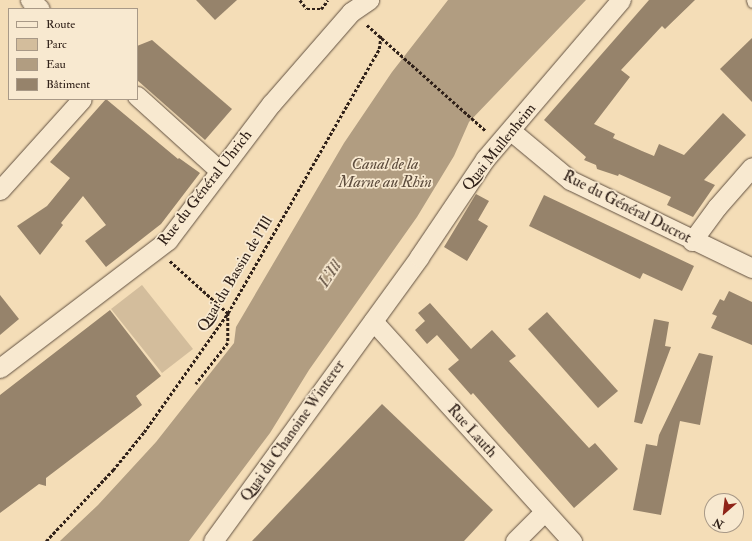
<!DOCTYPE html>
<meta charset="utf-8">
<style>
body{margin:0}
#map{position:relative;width:752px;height:541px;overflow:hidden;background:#f4ddb7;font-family:"IM FELL Double Pica",serif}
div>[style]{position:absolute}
.green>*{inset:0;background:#d3bd9c}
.water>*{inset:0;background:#b19d81}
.building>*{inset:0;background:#96836b}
.path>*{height:2.5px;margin-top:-1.25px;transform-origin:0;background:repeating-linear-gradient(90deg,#302119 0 3px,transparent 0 5px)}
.roads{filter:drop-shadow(0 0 1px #615040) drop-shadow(0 0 1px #615040)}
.service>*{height:9px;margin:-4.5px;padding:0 4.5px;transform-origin:4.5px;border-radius:4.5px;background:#f8e9d0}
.minor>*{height:19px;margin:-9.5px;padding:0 9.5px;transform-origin:9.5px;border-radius:9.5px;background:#f8e9d0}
span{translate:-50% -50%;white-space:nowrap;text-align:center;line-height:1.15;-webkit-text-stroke:3.5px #f8e9d0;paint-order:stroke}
.street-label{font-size:15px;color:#302119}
.water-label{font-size:16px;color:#5d4c3d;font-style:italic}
.legend{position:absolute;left:8px;top:8px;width:130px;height:92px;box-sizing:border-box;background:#f8e9d0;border:1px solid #a89987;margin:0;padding:5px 7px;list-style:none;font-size:12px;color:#302119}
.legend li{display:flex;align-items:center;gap:8px;height:20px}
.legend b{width:20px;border:1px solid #a89987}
.north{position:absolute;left:704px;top:493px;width:40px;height:40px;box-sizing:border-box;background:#f8e9d0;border:1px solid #a89987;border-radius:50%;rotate:208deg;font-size:11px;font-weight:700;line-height:16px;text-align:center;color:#302119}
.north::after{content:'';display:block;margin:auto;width:14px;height:18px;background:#8f2418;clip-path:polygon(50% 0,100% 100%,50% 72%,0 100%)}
</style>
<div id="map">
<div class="green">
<i style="clip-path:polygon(142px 285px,193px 349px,162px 373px,111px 309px)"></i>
</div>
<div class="water">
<i style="clip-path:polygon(448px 0,586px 0,469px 122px,454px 156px,417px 217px,309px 370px,270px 433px,189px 541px,60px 541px,98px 505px,156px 442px,234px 343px,236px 327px,344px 143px,392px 72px)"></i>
</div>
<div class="building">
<i style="clip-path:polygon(196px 0,237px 0,215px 20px)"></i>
<i style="clip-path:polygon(649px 0,695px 0,665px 29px,662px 26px,621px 70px,630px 77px,594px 124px,615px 134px,613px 138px,642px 151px,654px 156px,659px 144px,684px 155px,723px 113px,746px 135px,704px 180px,715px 185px,693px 217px,667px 205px,671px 197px,619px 174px,618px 176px,597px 169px,596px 165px,584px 160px,586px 157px,544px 120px)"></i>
<i style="clip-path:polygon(752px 38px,752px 102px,720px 69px)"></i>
<i style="clip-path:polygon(152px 40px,232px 109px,205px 140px,137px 80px,137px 46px)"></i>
<i style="clip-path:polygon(106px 99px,178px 159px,179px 158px,200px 173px,161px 224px,106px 267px,85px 241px,106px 225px,83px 196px,61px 223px,63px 225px,40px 255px,17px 226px,47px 206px,70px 178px,50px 162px)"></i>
<i style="clip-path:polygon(476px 194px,489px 201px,478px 220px,488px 226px,467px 261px,444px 247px)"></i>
<i style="clip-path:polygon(544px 195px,694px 266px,682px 291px,643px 273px,640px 279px,529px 226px)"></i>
<i style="clip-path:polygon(729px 291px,752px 302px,752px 345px,711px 328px,717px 316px,712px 314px,720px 299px,724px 301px)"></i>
<i style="clip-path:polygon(0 295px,19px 319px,0 335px)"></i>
<i style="clip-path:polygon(430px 303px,471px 349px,492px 330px,516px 356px,509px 361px,589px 448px,595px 443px,618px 469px,574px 508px,473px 393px,471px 395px,448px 369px,459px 360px,437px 335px,427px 344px,415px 330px,425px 321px,418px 313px)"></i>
<i style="clip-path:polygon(110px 310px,161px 376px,136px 396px,142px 405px,46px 478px,46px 486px,39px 484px,0 513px,0 395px)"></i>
<i style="clip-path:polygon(547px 312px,618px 391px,598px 408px,528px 329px)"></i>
<i style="clip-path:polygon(654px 319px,669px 322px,665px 346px,671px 347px,642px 424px,634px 422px)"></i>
<i style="clip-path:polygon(699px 353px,713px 356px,700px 425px,680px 421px,661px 515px,633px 510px,646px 444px,657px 446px,659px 435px)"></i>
<i style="clip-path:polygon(382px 404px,493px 510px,464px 541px,252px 541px)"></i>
</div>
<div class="path">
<i style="left:300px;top:0;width:11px;rotate:52deg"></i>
<i style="left:307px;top:9px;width:14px"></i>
<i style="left:321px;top:9px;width:11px;rotate:-52deg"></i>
<i style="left:367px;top:25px;width:159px;rotate:41.7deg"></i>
<i style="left:170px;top:261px;width:78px;rotate:41.9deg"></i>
<i style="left:228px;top:313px;width:30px;rotate:90deg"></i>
<i style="left:228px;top:343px;width:52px;rotate:128deg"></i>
<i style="left:46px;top:541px;width:98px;rotate:-46.7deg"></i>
<i style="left:113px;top:470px;width:49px;rotate:-50.8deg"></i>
<i style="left:144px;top:432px;width:146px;rotate:-54.8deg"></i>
<i style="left:228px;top:313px;width:304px;rotate:-60.2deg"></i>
<i style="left:379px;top:49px;width:14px;rotate:-82deg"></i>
</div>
<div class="roads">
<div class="service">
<i style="left:751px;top:0;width:3px;rotate:72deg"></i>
</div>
<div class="minor">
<i style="left:30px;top:0;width:13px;rotate:42deg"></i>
<i style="left:137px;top:96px;width:112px;rotate:42.1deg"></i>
<i style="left:511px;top:131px;width:77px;rotate:39.7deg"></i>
<i style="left:570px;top:180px;width:202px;rotate:25.8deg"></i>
<i style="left:0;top:190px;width:122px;rotate:-48deg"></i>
<i style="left:692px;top:241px;width:42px;rotate:-53.7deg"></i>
<i style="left:717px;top:207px;width:53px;rotate:-48.8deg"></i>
<i style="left:373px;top:321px;width:297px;rotate:47.9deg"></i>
<i style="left:0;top:368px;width:211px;rotate:-37.3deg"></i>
<i style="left:168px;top:240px;width:171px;rotate:-52.9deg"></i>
<i style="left:271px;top:104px;width:122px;rotate:-49deg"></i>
<i style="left:351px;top:12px;width:22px;rotate:-34deg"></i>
<i style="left:213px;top:541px;width:351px;rotate:-54deg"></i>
<i style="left:419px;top:257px;width:118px;rotate:-56deg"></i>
<i style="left:485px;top:159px;width:209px;rotate:-49.5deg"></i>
<i style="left:515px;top:541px;width:41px;rotate:-45deg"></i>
</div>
</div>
<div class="street-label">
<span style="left:499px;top:147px;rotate:-51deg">Quai Mullenheim</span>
<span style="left:205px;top:188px;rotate:-52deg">Rue du Général Uhrich</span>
<span style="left:627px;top:207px;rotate:27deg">Rue du Général Ducrot</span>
<span style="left:235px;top:274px;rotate:-59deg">Quai du Bassin de l'Ill</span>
<span style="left:293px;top:431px;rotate:-55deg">Quai du Chanoine Winterer</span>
<span style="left:472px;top:431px;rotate:48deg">Rue Lauth</span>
</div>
<div class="water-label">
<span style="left:385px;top:173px">Canal de la<br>Marne au Rhin</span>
<span style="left:330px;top:274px;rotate:-57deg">L'Ill</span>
</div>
<ul class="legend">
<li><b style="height:5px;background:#f8e9d0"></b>Route</li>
<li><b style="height:11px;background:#d3bd9c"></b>Parc</li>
<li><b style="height:11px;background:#b19d81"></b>Eau</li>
<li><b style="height:11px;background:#96836b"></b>Bâtiment</li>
</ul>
<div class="north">N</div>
</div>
